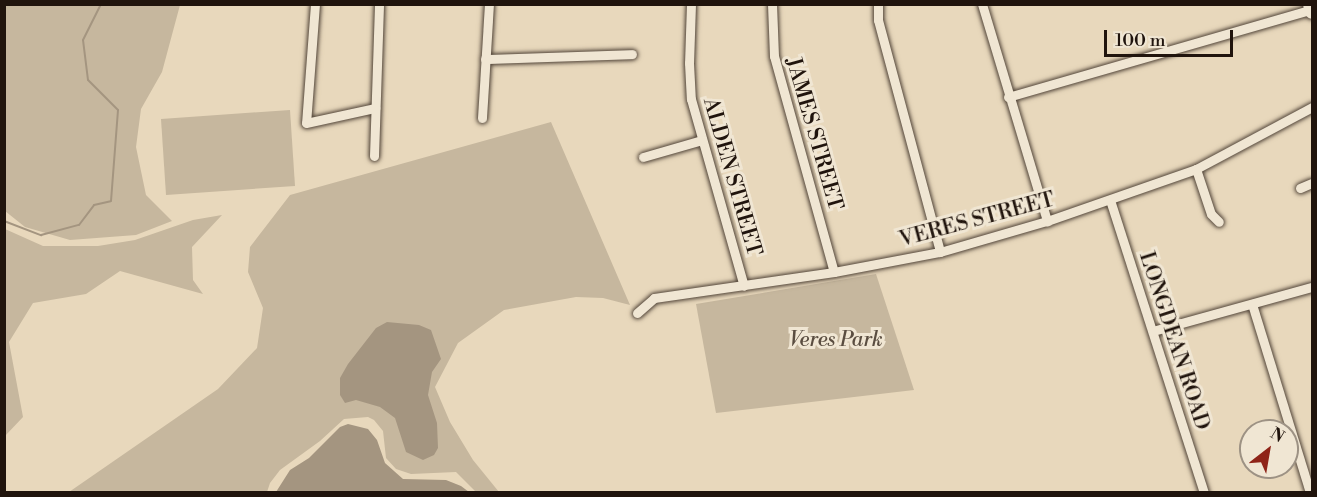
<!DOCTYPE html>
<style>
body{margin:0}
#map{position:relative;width:1317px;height:497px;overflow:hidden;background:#e8d8bc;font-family:"Libre Bodoni",serif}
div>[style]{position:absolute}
.green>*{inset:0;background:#c6b79e}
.water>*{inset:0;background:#a49580}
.stream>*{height:2px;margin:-1px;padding:0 1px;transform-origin:1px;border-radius:1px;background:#a49580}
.roads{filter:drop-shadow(0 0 2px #524539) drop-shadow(0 0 2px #524539)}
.street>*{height:9px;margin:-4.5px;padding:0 4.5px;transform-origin:4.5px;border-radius:4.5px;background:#f0e6d3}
.secondary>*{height:14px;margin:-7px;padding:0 7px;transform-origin:7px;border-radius:7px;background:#f0e6d3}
span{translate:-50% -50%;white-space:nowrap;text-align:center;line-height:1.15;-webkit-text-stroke:6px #f0e6d3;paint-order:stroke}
.street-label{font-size:21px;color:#20140d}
.park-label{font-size:21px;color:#5a4d40;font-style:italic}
.frame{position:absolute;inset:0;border:6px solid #20140d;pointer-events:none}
.north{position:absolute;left:1239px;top:419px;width:60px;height:60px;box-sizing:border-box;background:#f0e6d3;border:2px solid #9d9284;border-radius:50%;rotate:31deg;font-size:16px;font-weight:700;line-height:24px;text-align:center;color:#20140d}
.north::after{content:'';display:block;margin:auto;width:21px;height:27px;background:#8f2418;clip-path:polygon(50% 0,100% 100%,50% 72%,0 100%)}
.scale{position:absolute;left:1104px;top:30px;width:129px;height:27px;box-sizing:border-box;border:3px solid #20140d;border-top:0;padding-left:8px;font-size:18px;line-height:21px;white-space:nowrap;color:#20140d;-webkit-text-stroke:4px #f0e6d3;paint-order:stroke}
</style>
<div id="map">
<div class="green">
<i style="clip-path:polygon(4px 5px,180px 5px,162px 72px,141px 109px,136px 147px,146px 195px,172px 221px,136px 235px,70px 240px,25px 227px,5px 211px)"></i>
<i style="clip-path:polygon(290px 110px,295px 186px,166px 195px,161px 119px)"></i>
<i style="clip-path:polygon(551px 122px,630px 305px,603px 298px,576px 297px,504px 310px,458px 343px,435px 387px,450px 422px,473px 460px,499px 492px,476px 492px,456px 472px,411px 474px,396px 469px,386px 458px,383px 431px,374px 420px,368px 417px,344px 419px,320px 441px,280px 470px,270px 483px,267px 492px,69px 492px,218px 389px,257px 348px,263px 308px,248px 272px,250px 247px,290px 195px)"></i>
<i style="clip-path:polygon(222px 215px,192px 247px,193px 280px,203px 294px,120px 271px,86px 294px,33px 303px,9px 342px,23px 417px,5px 436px,5px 229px,43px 246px,98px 246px,135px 240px,193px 220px)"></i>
<i style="clip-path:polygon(876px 274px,914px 390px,716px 413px,696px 304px)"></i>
</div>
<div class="water">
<i style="clip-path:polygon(387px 322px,419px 325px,431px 330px,441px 359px,432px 372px,428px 395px,437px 423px,438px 448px,434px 455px,423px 460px,406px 452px,395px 418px,380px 407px,356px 400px,345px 403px,340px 395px,340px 378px,348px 364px,376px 328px)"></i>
<i style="clip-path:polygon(348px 424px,368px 429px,377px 440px,385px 463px,403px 479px,446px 480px,461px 486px,469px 492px,276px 492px,290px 470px,309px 458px,340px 427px)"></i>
</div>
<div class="stream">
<i style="left:4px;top:221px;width:40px;rotate:21deg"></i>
<i style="left:41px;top:235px;width:39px;rotate:-15deg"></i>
<i style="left:79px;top:225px;width:25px;rotate:-53deg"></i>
<i style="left:94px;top:205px;width:17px;rotate:-13deg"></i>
<i style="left:111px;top:201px;width:91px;rotate:-85.6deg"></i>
<i style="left:118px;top:110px;width:42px;rotate:-135deg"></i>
<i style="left:88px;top:80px;width:40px;rotate:-97.1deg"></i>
<i style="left:83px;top:40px;width:40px;rotate:-63.4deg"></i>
</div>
<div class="roads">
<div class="street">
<i style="left:315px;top:4px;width:119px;rotate:94.3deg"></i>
<i style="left:306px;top:123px;width:71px;rotate:-12.3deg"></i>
<i style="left:691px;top:4px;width:59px;rotate:91.9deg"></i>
<i style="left:689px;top:63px;width:36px;rotate:87deg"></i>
<i style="left:691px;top:99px;width:194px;rotate:74.2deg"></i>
<i style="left:772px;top:4px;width:52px;rotate:87.8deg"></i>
<i style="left:774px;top:56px;width:224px;rotate:74.5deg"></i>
<i style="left:878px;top:4px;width:16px;rotate:90deg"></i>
<i style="left:878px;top:20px;width:240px;rotate:75deg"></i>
<i style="left:982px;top:4px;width:227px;rotate:73.3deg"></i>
<i style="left:485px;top:59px;width:147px;rotate:-1.9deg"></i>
<i style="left:1008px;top:97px;width:316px;rotate:-16.1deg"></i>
<i style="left:482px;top:118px;width:114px;rotate:-86.5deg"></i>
<i style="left:374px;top:156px;width:152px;rotate:-88.1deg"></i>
<i style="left:643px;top:157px;width:61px;rotate:-16.1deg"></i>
<i style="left:1196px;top:169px;width:47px;rotate:71.6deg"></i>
<i style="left:1211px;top:214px;width:11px;rotate:45deg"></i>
<i style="left:1300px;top:188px;width:13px;rotate:-23deg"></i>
<i style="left:1110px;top:200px;width:307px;rotate:72.2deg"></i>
<i style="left:1252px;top:304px;width:197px;rotate:72.9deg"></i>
<i style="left:637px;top:313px;width:23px;rotate:-41deg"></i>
<i style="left:654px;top:298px;width:182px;rotate:-8.2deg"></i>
<i style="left:834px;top:272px;width:108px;rotate:-10.7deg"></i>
<i style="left:940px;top:252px;width:111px;rotate:-16.2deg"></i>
<i style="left:1047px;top:221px;width:158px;rotate:-19.2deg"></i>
<i style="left:1196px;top:169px;width:132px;rotate:-28.1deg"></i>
<i style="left:1153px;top:331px;width:165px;rotate:-15.5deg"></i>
</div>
<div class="secondary">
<i style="left:1310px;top:4px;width:8px;rotate:76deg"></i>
</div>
</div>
<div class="street-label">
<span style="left:814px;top:134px;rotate:74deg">JAMES STREET</span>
<span style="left:732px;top:177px;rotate:74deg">ALDEN STREET</span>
<span style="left:977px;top:220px;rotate:-15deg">VERES STREET</span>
<span style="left:1174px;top:341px;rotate:72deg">LONGDEAN ROAD</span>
</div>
<div class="park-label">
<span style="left:836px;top:340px">Veres Park</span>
</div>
<div class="frame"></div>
<div class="north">N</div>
<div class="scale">100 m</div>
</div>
